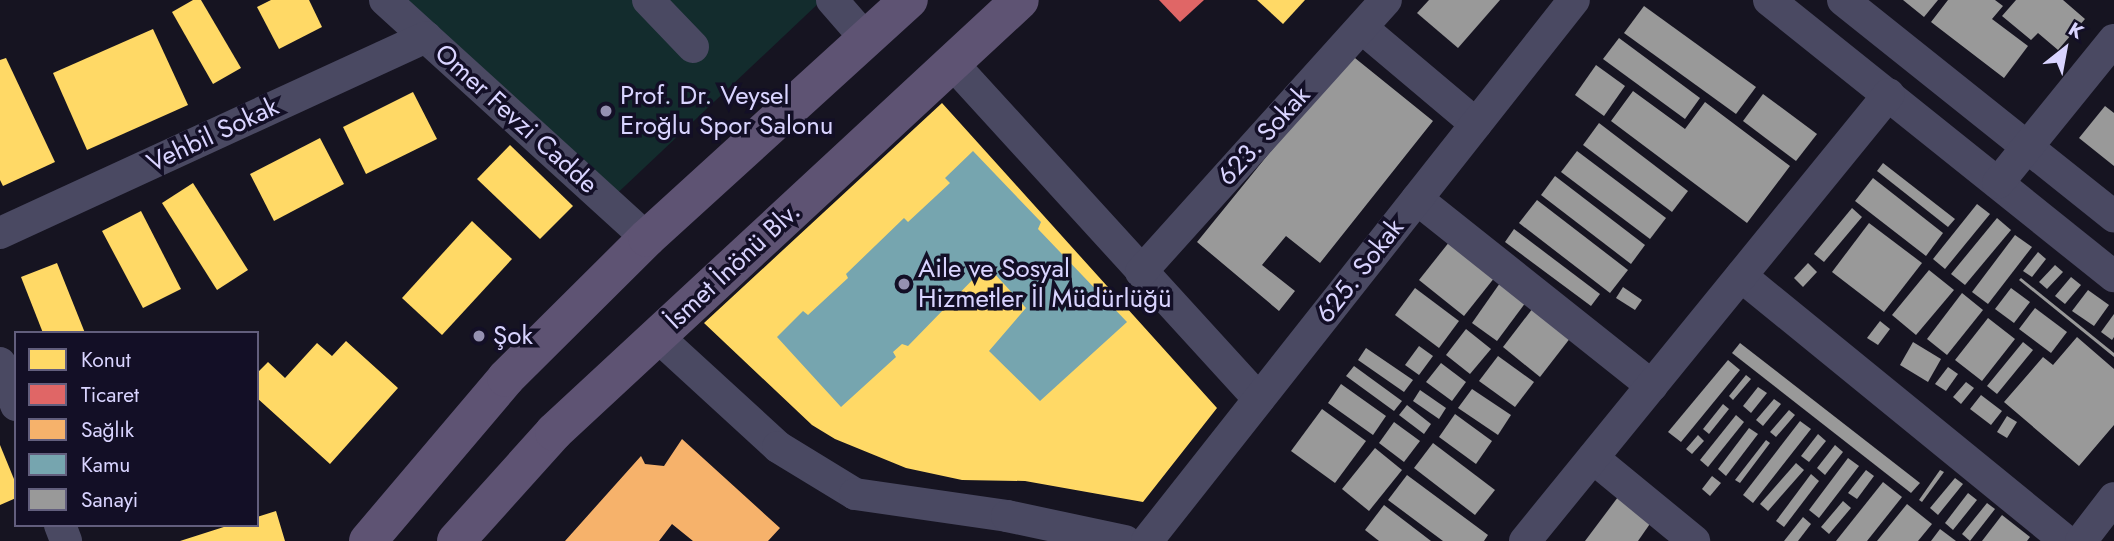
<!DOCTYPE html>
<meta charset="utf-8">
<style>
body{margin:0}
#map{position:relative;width:2114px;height:541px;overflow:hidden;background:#161421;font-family:Jost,sans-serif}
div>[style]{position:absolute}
.green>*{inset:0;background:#132c2d}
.homes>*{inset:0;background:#ffd966}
.shops>*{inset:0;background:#e06666}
.health>*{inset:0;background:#f6b26b}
.public>*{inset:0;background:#76a5af}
.industry>*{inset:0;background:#999}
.minor>*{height:32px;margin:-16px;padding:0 16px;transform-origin:16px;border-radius:16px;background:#4a4962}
.major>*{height:38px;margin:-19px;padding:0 19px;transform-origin:19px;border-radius:19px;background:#5e5373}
.dots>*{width:19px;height:19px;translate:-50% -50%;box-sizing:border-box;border:4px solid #130f26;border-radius:50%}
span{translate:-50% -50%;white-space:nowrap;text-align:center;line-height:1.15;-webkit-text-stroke:7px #130f26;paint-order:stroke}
.poi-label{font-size:26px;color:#d9d4ff}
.left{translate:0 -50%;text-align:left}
.street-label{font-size:26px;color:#d9d4ff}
.legend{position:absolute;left:14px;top:331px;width:245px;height:196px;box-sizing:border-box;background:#130f26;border:2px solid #625e7d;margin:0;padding:9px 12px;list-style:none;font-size:21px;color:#d9d4ff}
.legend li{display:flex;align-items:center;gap:14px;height:35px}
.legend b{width:35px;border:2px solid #625e7d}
.north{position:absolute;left:2030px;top:14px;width:70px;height:70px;-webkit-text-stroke:5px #130f26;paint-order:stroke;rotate:31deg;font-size:19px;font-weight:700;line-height:28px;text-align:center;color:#d9d4ff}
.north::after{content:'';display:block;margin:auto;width:24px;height:32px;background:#d9d4ff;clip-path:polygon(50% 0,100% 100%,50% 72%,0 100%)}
</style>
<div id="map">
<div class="green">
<i style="clip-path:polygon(385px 0,822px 0,608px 202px)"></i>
</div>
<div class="homes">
<i style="clip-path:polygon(193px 0,201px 0,241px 68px,213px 84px,172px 12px)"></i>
<i style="clip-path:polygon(271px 0,309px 0,322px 27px,279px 49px,257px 7px)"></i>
<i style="clip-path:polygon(1257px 0,1305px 0,1283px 24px)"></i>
<i style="clip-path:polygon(153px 29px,188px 105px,87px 150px,53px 73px)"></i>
<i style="clip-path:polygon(6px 58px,55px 162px,3px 186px,0 180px,0 60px)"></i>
<i style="clip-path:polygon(413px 92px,437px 139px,366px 174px,343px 127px)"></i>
<i style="clip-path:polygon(942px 103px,1217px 408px,1143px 502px,1025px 481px,962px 480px,906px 468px,835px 439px,812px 425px,704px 323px)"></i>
<i style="clip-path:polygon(320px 138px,344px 184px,274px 221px,250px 174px)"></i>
<i style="clip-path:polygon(510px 145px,573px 206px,540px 239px,477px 179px)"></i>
<i style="clip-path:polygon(193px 183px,248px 270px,217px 290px,162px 203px)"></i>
<i style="clip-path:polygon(141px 211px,181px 289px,143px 308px,102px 231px)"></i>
<i style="clip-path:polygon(472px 221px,512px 259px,442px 335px,402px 298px)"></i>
<i style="clip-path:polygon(57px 263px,85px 333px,43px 333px,21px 277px)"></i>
<i style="clip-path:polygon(346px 341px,398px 388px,330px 464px,257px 398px,257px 373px,268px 362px,285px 378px,317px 343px,332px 356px)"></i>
<i style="clip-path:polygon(0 445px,16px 484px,16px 498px,0 505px)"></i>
<i style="clip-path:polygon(276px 511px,285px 541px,180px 541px,230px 525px,257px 525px,257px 517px)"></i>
</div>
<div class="shops">
<i style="clip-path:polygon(1159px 0,1204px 0,1180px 22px)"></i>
</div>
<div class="health">
<i style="clip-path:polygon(682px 439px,780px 528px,768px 541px,693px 541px,672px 524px,659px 541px,565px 541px,641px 456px,645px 464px,664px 466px)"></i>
</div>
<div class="public">
<i style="clip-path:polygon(973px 151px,1041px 222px,1038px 229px,1127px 322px,1040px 401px,989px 351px,1026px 308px,993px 272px,983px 269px,908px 346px,902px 344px,893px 352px,896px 357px,841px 407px,777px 337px,803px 311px,808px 315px,848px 278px,846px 274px,904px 218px,908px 222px,950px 183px,945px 178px)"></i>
</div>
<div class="industry">
<i style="clip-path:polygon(1429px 0,1500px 0,1458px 48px,1417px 13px)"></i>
<i style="clip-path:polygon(1903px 0,1938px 0,1924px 17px)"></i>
<i style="clip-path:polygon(1948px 0,1995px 0,2003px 6px,1992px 19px,2028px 46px,2004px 78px,1931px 22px)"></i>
<i style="clip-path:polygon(2016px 0,2063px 0,2085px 19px,2058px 50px,2038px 33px,2031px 40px,2002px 16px)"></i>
<i style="clip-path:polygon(1644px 6px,1756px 87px,1736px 114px,1624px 33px)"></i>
<i style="clip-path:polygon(1619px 38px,1700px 98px,1685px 119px,1603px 59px)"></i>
<i style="clip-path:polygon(1350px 54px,1433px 121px,1320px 263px,1286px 236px,1262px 265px,1295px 291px,1279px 311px,1197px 242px)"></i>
<i style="clip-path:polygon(1596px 65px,1625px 86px,1604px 116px,1575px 95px)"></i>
<i style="clip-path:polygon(1633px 91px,1685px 129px,1705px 102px,1790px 166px,1747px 223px,1611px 121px)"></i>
<i style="clip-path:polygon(1763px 94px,1817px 134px,1796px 161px,1743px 121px)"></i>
<i style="clip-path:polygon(2105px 106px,2114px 113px,2114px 166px,2079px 138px)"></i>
<i style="clip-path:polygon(1599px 123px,1688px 191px,1672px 212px,1583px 145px)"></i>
<i style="clip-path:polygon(1577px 151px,1666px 218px,1650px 239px,1561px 172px)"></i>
<i style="clip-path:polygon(1883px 163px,1955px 219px,1948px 227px,1877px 171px)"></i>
<i style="clip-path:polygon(1555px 176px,1645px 245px,1631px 264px,1541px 195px)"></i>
<i style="clip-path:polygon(1873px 178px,1943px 233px,1926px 256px,1855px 201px)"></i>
<i style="clip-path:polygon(1537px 200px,1628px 270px,1610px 293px,1519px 223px)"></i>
<i style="clip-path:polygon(1977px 204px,1990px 214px,1945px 269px,1933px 259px)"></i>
<i style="clip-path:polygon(1852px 208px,1862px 217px,1824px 262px,1814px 254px)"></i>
<i style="clip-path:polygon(1997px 218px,2011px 230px,1965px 285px,1951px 274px)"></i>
<i style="clip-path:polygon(1869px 223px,1922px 263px,1884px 312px,1832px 272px)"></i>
<i style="clip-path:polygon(1514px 229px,1600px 294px,1591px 306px,1505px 242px)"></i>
<i style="clip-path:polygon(2015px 235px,2032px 247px,1988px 304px,1972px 292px)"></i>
<i style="clip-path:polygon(1450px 241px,1495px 277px,1464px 316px,1419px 280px)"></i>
<i style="clip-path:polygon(2038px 252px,2046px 259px,2032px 277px,2023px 271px)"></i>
<i style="clip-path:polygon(1808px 263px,1817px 272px,1803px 287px,1794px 278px)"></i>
<i style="clip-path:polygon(2055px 265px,2063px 272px,2047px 289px,2039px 282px)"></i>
<i style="clip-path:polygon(1929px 270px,1954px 290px,1916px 335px,1892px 315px)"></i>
<i style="clip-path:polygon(2071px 277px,2081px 285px,2065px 304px,2055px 296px)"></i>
<i style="clip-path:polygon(2021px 278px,2114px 353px,2114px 357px,2019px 280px)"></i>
<i style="clip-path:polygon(1500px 283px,1526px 302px,1497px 341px,1472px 323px)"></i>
<i style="clip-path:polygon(1623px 287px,1642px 300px,1635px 310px,1616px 298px)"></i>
<i style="clip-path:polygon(1415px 288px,1459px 321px,1439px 348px,1395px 315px)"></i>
<i style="clip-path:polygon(2011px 288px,2030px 302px,2014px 323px,1995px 309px)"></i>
<i style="clip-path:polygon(2088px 290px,2109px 305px,2094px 326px,2072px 311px)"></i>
<i style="clip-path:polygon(1962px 293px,1983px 310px,1947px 355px,1927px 339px)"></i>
<i style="clip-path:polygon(1533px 308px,1571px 337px,1540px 377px,1503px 347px)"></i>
<i style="clip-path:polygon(2035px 308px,2067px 332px,2051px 353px,2019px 329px)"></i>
<i style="clip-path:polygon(2114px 314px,2114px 337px,2112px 340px,2101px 332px)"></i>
<i style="clip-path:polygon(1988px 318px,2015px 339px,1982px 381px,1955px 360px)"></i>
<i style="clip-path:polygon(1880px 321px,1890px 329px,1878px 345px,1867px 338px)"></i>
<i style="clip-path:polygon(1466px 329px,1491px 349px,1470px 374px,1446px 355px)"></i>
<i style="clip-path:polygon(2077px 337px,2114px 369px,2114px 425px,2079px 466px,2004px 402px,2043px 357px,2053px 365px)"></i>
<i style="clip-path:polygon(1913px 342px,1941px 359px,1928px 382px,1900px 365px)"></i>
<i style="clip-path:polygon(2023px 342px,2033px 350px,1997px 394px,1987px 386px)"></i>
<i style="clip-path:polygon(1740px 343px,1920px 483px,1911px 493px,1732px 353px)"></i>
<i style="clip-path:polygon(1419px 346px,1433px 356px,1419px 375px,1405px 365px)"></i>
<i style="clip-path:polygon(1366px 348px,1413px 380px,1404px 392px,1358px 360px)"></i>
<i style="clip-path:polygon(1498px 356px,1534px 382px,1515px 407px,1479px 381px)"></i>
<i style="clip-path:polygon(1728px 360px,1740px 370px,1681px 442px,1668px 432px)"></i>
<i style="clip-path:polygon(1441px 363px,1466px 382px,1452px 401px,1426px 382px)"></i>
<i style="clip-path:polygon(1354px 366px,1402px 401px,1394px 411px,1346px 376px)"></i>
<i style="clip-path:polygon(1948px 367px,1958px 374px,1946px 391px,1935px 384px)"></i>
<i style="clip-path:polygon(1746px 375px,1751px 379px,1733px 400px,1729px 396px)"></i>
<i style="clip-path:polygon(1966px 382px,1974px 388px,1961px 404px,1953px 397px)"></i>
<i style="clip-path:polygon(1341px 384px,1386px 416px,1373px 435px,1328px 403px)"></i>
<i style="clip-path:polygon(1758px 387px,1767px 393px,1751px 413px,1743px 406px)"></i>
<i style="clip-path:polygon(1472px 389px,1511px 415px,1498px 435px,1458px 408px)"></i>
<i style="clip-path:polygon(1420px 390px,1446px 408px,1439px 419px,1413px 401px)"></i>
<i style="clip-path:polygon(1981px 395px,2002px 411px,1991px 425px,1970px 409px)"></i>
<i style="clip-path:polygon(1774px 399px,1781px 404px,1763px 426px,1756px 420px)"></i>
<i style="clip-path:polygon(1723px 404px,1729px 409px,1709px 434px,1703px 429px)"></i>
<i style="clip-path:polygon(1407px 405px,1431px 424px,1424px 434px,1399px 415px)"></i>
<i style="clip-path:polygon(1322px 409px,1366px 441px,1335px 483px,1291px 451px)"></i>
<i style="clip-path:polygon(1789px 410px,1795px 415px,1776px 437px,1770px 432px)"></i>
<i style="clip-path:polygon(1455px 414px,1492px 441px,1476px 464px,1439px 437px)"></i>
<i style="clip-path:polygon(1736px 415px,1744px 422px,1708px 467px,1700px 460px)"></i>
<i style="clip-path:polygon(2007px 416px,2017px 422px,2007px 438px,1997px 432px)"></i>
<i style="clip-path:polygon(1800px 421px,1811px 429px,1753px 503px,1743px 495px)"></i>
<i style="clip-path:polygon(1394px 422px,1420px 441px,1404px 462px,1379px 443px)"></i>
<i style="clip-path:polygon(1749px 428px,1758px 434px,1726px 476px,1718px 469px)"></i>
<i style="clip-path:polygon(1818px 434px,1826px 441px,1809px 462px,1801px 456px)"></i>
<i style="clip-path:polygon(1698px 435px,1704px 441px,1692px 454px,1686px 449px)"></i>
<i style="clip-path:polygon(1766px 440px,1770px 443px,1740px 483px,1735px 480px)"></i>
<i style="clip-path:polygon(1433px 443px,1495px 490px,1475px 515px,1414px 468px)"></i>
<i style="clip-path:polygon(1835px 445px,1843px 452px,1825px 475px,1817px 468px)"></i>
<i style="clip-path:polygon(1375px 448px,1402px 470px,1369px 511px,1342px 489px)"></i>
<i style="clip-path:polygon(1848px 458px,1859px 466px,1819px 518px,1809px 510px)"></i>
<i style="clip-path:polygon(1796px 463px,1804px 470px,1768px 511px,1760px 504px)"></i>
<i style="clip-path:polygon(1866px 470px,1874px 476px,1857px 499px,1848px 493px)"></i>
<i style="clip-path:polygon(1940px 470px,1944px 472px,1922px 502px,1919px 500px)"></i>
<i style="clip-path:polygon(1811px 474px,1819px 481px,1784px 527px,1776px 521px)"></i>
<i style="clip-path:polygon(1407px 475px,1488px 535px,1484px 541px,1443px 541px,1388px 500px)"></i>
<i style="clip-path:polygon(1712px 476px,1721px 483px,1710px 496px,1702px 489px)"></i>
<i style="clip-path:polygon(1955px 478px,1963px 484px,1938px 515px,1930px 508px)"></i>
<i style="clip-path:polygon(1883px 482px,1902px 497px,1867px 541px,1836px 541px)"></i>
<i style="clip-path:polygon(1621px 493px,1654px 518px,1638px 541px,1585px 541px)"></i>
<i style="clip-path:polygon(1968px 493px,1977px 500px,1953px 530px,1945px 523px)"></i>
<i style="clip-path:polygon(1843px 501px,1851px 508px,1829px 534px,1821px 527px)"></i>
<i style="clip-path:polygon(1987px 503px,1995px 509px,1970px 541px,1962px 534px)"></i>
<i style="clip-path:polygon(1907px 504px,1932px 524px,1918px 541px,1877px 541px)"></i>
<i style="clip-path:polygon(1384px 505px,1431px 541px,1379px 541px,1365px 530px)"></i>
<i style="clip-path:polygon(2002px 515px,2030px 537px,2027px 541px,1982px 541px)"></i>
<i style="clip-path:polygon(1803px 517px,1811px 524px,1798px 541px,1784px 541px)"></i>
<i style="clip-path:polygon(1940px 529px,1956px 541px,1931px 541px)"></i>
</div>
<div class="minor">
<i style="left:385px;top:0;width:354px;rotate:42.3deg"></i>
<i style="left:648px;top:0;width:65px;rotate:46.2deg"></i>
<i style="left:832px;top:0;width:52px;rotate:48.9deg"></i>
<i style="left:1769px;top:0;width:442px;rotate:38.7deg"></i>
<i style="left:1843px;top:0;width:347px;rotate:38.6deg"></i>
<i style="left:1362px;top:28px;width:149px;rotate:40.1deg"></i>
<i style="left:952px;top:63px;width:455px;rotate:47.6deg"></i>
<i style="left:1998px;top:183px;width:184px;rotate:-51deg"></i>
<i style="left:1417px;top:199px;width:300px;rotate:38.5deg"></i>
<i style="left:0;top:233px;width:469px;rotate:-24.7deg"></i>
<i style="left:1141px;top:272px;width:366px;rotate:-48deg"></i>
<i style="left:1741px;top:276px;width:419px;rotate:39.2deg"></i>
<i style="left:657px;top:336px;width:164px;rotate:42.5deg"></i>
<i style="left:778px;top:447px;width:90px;rotate:31.4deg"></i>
<i style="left:855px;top:494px;width:154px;rotate:8.2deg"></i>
<i style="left:1007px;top:516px;width:121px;rotate:12deg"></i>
<i style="left:0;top:363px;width:45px;rotate:69.1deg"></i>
<i style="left:1593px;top:458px;width:131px;rotate:39.4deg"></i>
<i style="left:60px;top:525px;width:17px;rotate:69deg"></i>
<i style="left:1147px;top:541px;width:689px;rotate:-51.72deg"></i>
<i style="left:1525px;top:541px;width:576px;rotate:-50.84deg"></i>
<i style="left:2081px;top:541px;width:54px;rotate:-52.5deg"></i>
</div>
<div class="major">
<i style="left:368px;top:541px;width:214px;rotate:-49.7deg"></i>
<i style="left:506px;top:378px;width:199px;rotate:-44.8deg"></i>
<i style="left:647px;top:238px;width:354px;rotate:-42.3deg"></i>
<i style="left:456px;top:541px;width:147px;rotate:-48deg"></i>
<i style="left:554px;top:432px;width:635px;rotate:-42.83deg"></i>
</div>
<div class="dots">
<i style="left:606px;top:111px;background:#9591b1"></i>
<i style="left:904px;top:284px;background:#9591b1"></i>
<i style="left:479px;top:336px;background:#9591b1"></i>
</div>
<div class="poi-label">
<span class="left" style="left:620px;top:111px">Prof. Dr. Veysel<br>Eroğlu Spor Salonu</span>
<span class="left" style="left:918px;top:284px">Aile ve Sosyal<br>Hizmetler İl Müdürlüğü</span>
<span class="left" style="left:493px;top:336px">Şok</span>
</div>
<div class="street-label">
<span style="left:516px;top:119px;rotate:42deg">Omer Fevzi Cadde</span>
<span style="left:213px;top:135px;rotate:-25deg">Vehbil Sokak</span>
<span style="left:1264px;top:136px;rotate:-48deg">623. Sokak</span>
<span style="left:733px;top:266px;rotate:-43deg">İsmet İnönü Blv.</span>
<span style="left:1360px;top:271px;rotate:-52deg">625. Sokak</span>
</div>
<ul class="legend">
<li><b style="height:19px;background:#ffd966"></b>Konut</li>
<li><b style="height:19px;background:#e06666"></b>Ticaret</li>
<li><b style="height:19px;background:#f6b26b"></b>Sağlık</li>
<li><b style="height:19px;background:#76a5af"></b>Kamu</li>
<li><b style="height:19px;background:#999"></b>Sanayi</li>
</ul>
<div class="north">K</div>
</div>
